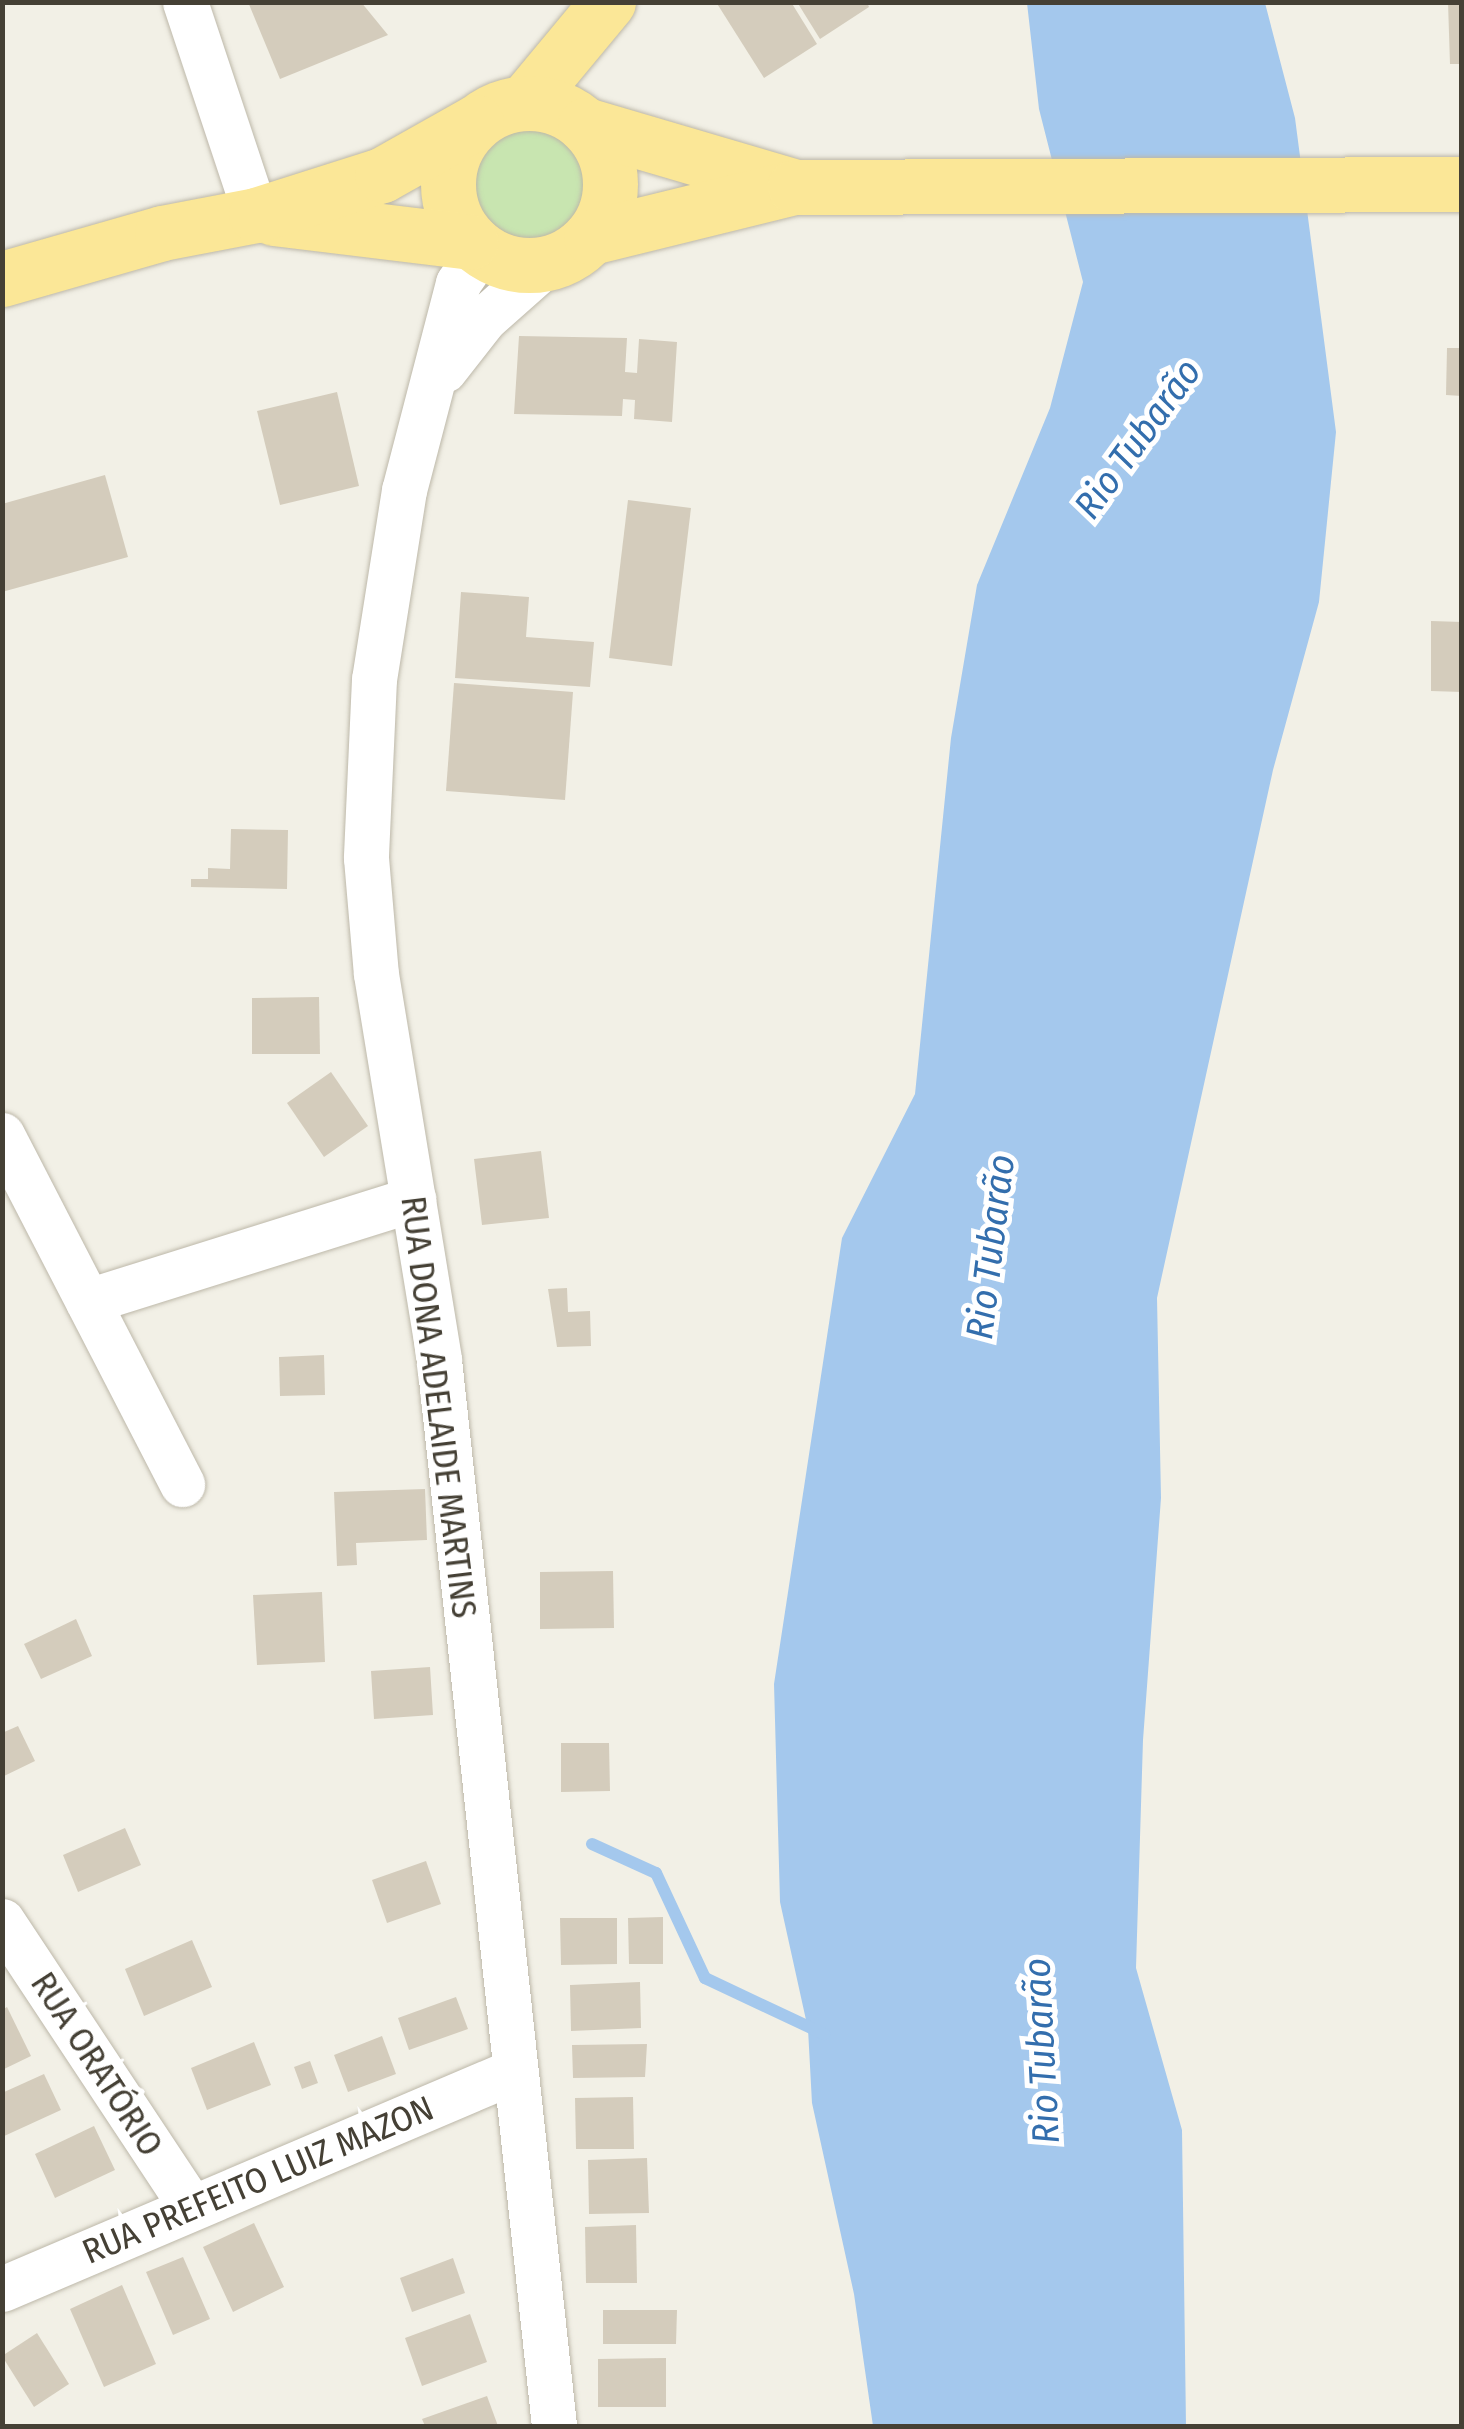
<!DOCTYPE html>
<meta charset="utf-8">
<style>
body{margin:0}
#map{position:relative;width:1464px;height:2429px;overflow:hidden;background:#f2f0e6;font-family:"Fira Sans Condensed",sans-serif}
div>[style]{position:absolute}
.green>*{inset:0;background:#c8e5b0}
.round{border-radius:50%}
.water>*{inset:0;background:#a4c8ed}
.stream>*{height:12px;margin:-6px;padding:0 6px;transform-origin:6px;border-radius:6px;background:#a4c8ed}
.building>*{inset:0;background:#d4ccbc}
.roads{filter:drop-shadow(0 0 2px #bdb8a9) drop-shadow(0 0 2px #bdb8a9)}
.minor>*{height:45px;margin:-22.5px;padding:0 22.5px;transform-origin:22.5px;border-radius:22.5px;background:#fff}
.major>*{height:55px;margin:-27.5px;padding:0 27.5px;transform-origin:27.5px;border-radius:27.5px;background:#fbe797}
.major>.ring{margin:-27.5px;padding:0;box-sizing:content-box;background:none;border:55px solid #fbe797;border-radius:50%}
span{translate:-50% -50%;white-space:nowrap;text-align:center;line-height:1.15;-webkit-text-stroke:10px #fff;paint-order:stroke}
.street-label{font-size:35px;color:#454035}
.water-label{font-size:38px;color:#336ead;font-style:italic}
.frame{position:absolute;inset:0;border:5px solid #454035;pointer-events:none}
</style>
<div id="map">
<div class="green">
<i class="round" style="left:473px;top:126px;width:114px;height:114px"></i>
</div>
<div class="water">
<i style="clip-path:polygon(1027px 3px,1265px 3px,1295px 118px,1336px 432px,1319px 602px,1273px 770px,1157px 1298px,1161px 1498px,1143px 1740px,1136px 1968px,1182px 2130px,1186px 2426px,873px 2426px,854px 2294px,812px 2103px,808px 2029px,780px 1902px,774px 1684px,842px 1238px,915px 1094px,951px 738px,977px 585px,1050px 408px,1083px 282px,1039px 109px)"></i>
</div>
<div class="stream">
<i style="left:592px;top:1844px;width:70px;rotate:24.4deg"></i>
<i style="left:656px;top:1873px;width:116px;rotate:65deg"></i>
<i style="left:705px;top:1978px;width:132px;rotate:25.2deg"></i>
</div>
<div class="building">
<i style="clip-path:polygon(248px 2px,361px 2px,388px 35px,280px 79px)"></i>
<i style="clip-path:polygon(716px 2px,791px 2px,817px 44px,764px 78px)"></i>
<i style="clip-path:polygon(797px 2px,867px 2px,869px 7px,820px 39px)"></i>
<i style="clip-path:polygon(1448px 2px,1462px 2px,1462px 64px,1450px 64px)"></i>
<i style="clip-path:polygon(519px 336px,627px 338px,625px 372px,637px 373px,639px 339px,677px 342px,672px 422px,634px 419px,635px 400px,623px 399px,622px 416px,514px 414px)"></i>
<i style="clip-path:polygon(1447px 348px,1462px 348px,1462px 396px,1446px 395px)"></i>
<i style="clip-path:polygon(337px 392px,359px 486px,280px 505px,257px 411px)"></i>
<i style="clip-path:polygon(105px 475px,128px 557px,2px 592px,2px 504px)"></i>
<i style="clip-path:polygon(628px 500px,691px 508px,672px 666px,609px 658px)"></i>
<i style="clip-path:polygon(461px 592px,529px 597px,526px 637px,594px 642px,590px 687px,455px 678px)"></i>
<i style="clip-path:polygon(1431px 621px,1462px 622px,1462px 692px,1431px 691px)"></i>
<i style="clip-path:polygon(454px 683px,573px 692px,565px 800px,446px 791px)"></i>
<i style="clip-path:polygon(231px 829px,288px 830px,287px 889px,191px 887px,191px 879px,208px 879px,208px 868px,230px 869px)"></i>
<i style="clip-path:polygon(319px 997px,320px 1054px,252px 1054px,252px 998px)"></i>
<i style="clip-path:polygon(331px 1072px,368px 1126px,324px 1157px,287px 1103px)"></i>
<i style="clip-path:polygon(541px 1151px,549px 1218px,482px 1225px,474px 1159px)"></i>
<i style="clip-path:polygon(567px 1288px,568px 1312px,590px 1311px,591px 1346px,557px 1347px,548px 1289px)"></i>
<i style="clip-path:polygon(324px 1355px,325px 1395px,280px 1396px,279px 1357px)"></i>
<i style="clip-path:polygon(425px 1489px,427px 1540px,356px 1543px,357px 1565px,337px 1566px,334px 1492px)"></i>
<i style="clip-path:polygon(613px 1571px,614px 1628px,540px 1629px,540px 1572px)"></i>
<i style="clip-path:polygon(322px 1592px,325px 1662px,257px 1665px,253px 1595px)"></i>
<i style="clip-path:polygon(76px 1619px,92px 1656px,41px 1679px,24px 1644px)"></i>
<i style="clip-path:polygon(430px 1667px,433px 1715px,374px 1719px,371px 1671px)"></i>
<i style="clip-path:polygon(18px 1726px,35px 1761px,2px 1777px,2px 1733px)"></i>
<i style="clip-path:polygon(561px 1743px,609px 1743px,610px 1791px,561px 1792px)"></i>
<i style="clip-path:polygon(125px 1828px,141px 1865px,78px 1892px,63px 1855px)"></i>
<i style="clip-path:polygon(426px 1861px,441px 1904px,387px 1923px,372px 1880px)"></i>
<i style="clip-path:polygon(663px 1917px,663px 1964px,629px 1964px,628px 1918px)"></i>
<i style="clip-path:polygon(560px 1918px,617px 1918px,617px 1964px,561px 1965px)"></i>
<i style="clip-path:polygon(192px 1940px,212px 1987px,144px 2016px,125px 1969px)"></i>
<i style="clip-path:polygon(640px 1982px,641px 2028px,571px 2031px,570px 1985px)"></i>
<i style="clip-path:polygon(456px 1997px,468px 2029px,409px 2050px,398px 2018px)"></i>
<i style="clip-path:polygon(7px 2007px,31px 2056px,2px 2070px,2px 2010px)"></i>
<i style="clip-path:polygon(382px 2036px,396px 2074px,348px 2092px,334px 2055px)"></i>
<i style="clip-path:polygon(254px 2042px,271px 2085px,207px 2110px,191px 2068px)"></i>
<i style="clip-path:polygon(647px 2044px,645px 2077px,573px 2078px,572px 2045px)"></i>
<i style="clip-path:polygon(310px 2061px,318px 2083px,302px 2089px,294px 2067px)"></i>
<i style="clip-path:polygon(44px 2074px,61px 2110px,2px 2137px,2px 2093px)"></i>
<i style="clip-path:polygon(633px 2097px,634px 2149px,576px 2149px,575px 2098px)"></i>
<i style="clip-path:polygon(94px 2126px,115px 2170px,55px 2198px,35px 2154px)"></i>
<i style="clip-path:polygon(647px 2158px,649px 2213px,589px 2214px,588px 2160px)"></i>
<i style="clip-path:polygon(254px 2223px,284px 2287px,233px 2312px,203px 2247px)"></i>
<i style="clip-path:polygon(636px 2225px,637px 2283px,586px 2283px,585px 2227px)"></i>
<i style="clip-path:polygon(183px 2257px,210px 2319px,173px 2335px,146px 2272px)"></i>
<i style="clip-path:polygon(453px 2258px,465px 2293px,412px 2312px,400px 2278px)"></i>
<i style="clip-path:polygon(122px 2285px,156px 2364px,104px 2387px,70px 2309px)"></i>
<i style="clip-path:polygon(603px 2310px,677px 2310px,676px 2344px,603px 2344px)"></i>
<i style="clip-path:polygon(470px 2314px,487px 2362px,422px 2386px,405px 2338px)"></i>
<i style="clip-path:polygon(37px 2333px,69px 2384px,34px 2407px,2px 2356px)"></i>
<i style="clip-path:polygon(666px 2358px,666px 2407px,598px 2407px,598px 2359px)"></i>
<i style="clip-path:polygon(487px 2396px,498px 2426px,425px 2426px,422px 2419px)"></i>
</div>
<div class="roads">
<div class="minor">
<i style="left:185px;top:2px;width:225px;rotate:71.6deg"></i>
<i style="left:481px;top:250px;width:40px;rotate:124.9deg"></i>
<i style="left:458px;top:283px;width:214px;rotate:104.6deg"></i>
<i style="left:404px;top:490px;width:191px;rotate:99deg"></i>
<i style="left:374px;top:679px;width:179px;rotate:92.6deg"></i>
<i style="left:366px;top:858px;width:116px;rotate:85.1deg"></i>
<i style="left:376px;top:974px;width:391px;rotate:80.7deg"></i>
<i style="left:439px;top:1360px;width:1072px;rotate:83.84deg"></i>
<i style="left:444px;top:370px;width:65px;rotate:-51.9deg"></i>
<i style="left:484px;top:319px;width:83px;rotate:-41.6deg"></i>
<i style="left:2px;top:1135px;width:393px;rotate:62.7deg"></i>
<i style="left:88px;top:1301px;width:341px;rotate:-17.4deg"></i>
<i style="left:2px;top:1921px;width:343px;rotate:56.5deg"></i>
<i style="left:2px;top:2289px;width:556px;rotate:-23.06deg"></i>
</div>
<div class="major">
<i style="left:525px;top:102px;width:130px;rotate:-50.3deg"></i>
<i class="ring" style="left:448px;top:103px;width:107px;height:107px"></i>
<i style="left:585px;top:125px;width:216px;rotate:16.4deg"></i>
<i style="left:274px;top:218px;width:198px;rotate:6.9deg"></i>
<i style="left:591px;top:237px;width:210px;rotate:-13.8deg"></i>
<i style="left:795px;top:187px;width:667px;rotate:-0.26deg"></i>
<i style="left:2px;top:279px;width:166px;rotate:-16deg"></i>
<i style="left:162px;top:233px;width:96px;rotate:-10.8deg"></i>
<i style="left:256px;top:215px;width:132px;rotate:-17.6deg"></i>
<i style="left:382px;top:175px;width:108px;rotate:-29.4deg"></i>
</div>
</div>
<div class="street-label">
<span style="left:439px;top:1407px;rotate:83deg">RUA DONA ADELAIDE MARTINS</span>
<span style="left:97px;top:2064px;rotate:57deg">RUA ORATÓRIO</span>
<span style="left:258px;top:2180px;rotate:-23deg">RUA PREFEITO LUIZ MAZON</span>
</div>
<div class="water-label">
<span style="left:1138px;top:439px;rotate:-54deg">Rio Tubarão</span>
<span style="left:991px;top:1247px;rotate:-83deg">Rio Tubarão</span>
<span style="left:1042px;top:2051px;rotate:-93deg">Rio Tubarão</span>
</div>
<div class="frame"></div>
</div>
